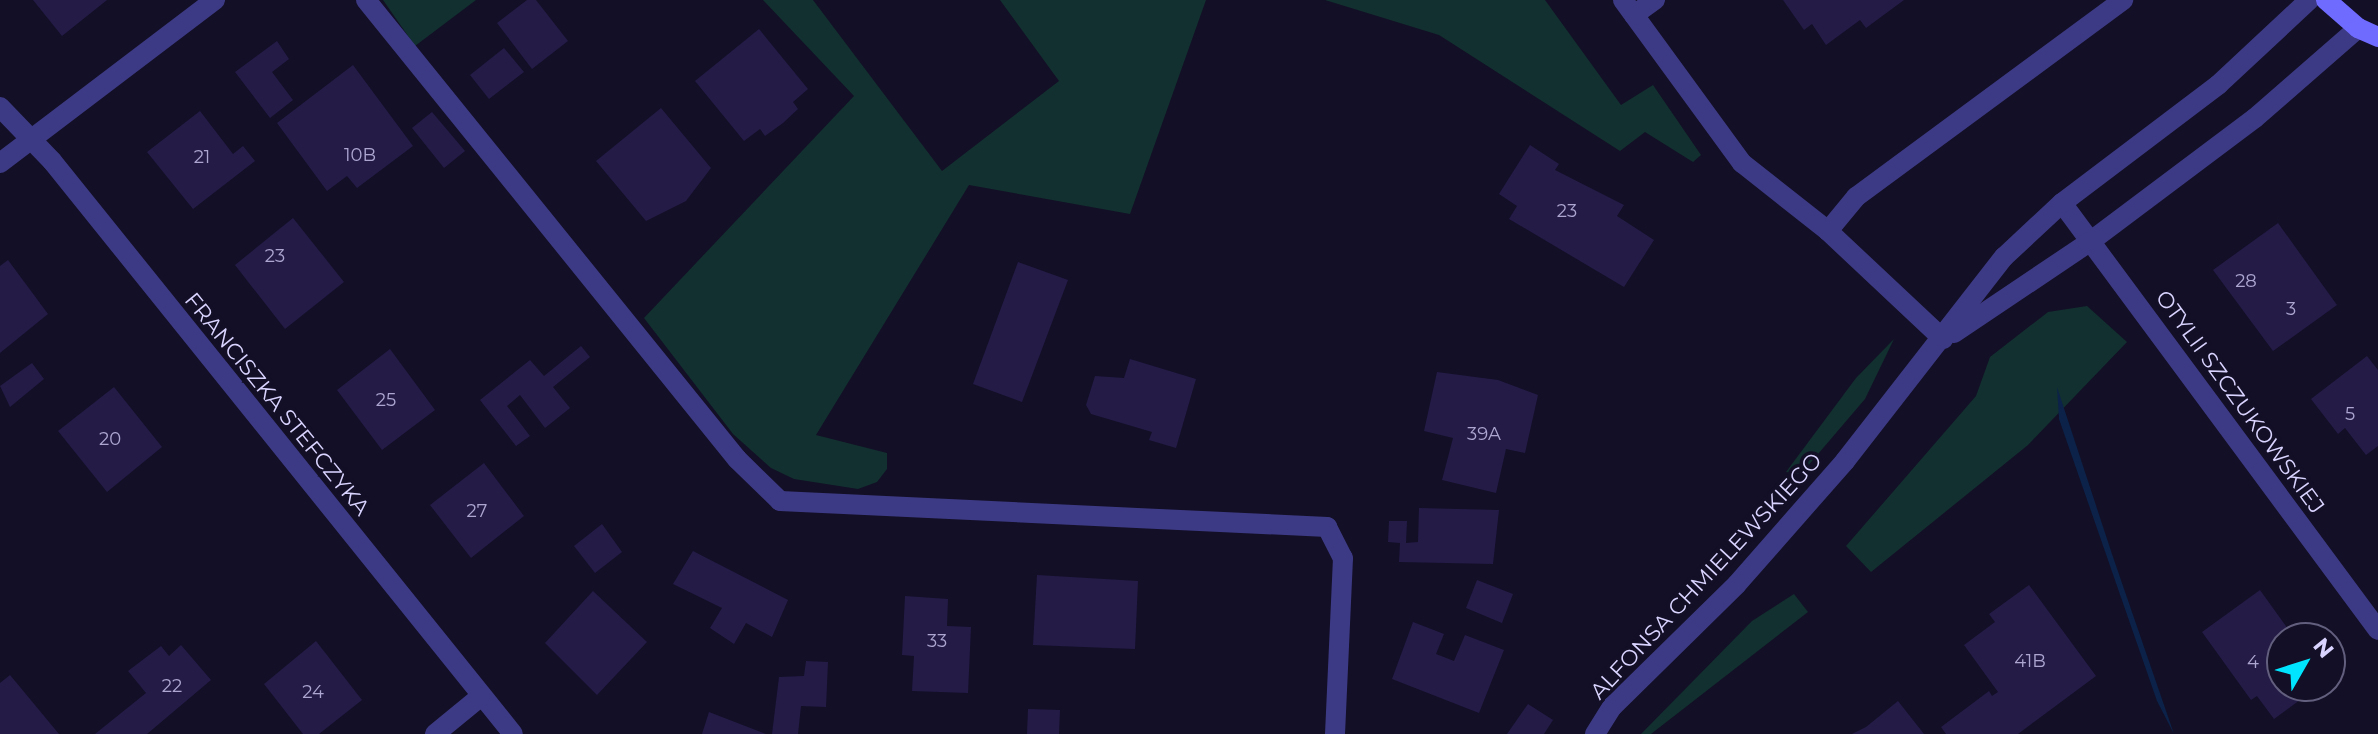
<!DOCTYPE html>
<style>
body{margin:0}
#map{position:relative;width:2378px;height:734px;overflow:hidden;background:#130f26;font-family:Montserrat,sans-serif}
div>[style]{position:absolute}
.green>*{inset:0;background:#12302f}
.water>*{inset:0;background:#0c2248}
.building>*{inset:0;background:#241b47}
.lane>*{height:20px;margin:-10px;padding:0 10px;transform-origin:10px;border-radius:10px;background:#3d3a85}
.street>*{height:20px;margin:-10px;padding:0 10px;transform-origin:10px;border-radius:10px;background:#3d3a85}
.secondary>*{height:20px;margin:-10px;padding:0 10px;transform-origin:10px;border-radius:10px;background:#6f6bff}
span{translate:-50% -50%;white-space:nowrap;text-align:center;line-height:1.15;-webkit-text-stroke:7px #130f26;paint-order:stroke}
.number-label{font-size:18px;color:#aca6d1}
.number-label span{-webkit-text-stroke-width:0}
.street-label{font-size:22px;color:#d9d4ff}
.north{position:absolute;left:2266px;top:622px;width:80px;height:80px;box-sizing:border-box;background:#130f26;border:2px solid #625e7d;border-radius:50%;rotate:51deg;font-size:22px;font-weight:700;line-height:32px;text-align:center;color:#d9d4ff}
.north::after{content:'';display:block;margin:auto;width:28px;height:36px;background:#00e5ff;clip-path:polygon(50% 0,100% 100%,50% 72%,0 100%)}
</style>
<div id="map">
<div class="green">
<i style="clip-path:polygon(383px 0,476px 0,415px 46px)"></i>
<i style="clip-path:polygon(763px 0,813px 0,942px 171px,1059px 81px,1000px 0,1206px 0,1130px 214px,969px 185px,816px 435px,887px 453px,887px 469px,877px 482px,858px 489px,794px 479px,771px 468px,733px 434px,644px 318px,854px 96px)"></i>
<i style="clip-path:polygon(1325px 0,1545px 0,1621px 105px,1653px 85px,1701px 155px,1693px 162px,1645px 132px,1620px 151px,1439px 35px)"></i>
<i style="clip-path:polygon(2087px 306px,2127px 342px,2028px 445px,1871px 572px,1846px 546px,1976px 396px,1990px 357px,2048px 312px)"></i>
<i style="clip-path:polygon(1894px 339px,1865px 399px,1801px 474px,1786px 472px,1856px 378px)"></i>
<i style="clip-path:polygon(1794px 594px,1808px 612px,1651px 734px,1641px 734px,1752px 621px)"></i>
</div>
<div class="water">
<i style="clip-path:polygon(2057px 387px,2112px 554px,2174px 734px,2157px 701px,2059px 419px)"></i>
</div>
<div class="building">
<i style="clip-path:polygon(33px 0,107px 0,62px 36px)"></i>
<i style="clip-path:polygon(527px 0,536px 0,568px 41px,532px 69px,497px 23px)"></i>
<i style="clip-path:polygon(1783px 0,1904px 0,1866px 28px,1860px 20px,1826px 45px,1812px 24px,1804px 30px)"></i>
<i style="clip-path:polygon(759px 29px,808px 89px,793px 102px,798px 109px,783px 123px,765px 136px,760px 129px,744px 141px,695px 81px)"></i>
<i style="clip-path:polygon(277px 41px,289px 59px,272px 72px,293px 100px,270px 118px,235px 72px)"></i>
<i style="clip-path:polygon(504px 48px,524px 72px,489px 99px,470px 75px)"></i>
<i style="clip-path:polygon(353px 65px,413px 146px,357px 188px,347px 176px,327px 191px,277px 123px)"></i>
<i style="clip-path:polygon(661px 108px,711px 168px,686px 201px,646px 221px,596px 161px)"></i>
<i style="clip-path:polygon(200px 111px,233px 154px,243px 146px,255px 161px,193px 209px,147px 152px)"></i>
<i style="clip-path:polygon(432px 112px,465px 151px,444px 168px,412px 128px)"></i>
<i style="clip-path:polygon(1530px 145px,1559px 164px,1555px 170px,1624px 205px,1617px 216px,1654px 240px,1624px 287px,1509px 219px,1517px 206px,1499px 194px)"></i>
<i style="clip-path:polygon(293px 218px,344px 282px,285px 329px,235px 265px)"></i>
<i style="clip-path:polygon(2278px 223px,2337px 305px,2273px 351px,2213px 270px)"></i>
<i style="clip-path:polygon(8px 260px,48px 314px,0 353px,0 266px)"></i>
<i style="clip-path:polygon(1018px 262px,1068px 280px,1022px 402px,973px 384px)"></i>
<i style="clip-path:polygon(581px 346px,590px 357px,553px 387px,570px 408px,545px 428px,520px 395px,507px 406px,530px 436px,516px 446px,480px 400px,530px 360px,544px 376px)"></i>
<i style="clip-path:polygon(390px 349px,435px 410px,382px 450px,337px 390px)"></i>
<i style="clip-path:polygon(2367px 356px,2378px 370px,2378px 446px,2366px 455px,2345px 428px,2338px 434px,2311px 399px)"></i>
<i style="clip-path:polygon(1130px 359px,1196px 379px,1176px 448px,1149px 440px,1152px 432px,1091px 414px,1086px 405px,1095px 376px,1124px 378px)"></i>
<i style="clip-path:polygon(32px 363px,44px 379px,10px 407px,0 386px)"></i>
<i style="clip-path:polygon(1437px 372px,1498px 380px,1538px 395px,1525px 453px,1506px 449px,1496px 493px,1442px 480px,1453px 438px,1424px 431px)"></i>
<i style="clip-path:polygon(114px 387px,162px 447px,107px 492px,58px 431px)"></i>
<i style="clip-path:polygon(484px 463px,524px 516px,471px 558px,430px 505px)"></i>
<i style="clip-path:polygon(1419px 508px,1499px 510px,1493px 564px,1399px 562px,1400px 543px,1388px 542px,1389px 521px,1407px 521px,1406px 543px,1418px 542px)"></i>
<i style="clip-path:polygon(602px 524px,622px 552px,595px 573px,574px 546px)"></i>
<i style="clip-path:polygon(693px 551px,788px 600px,772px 637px,746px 623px,734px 644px,710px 628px,722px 608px,673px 584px)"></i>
<i style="clip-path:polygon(1037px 575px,1138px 581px,1135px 649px,1033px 645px)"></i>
<i style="clip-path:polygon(1477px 580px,1513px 594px,1502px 623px,1466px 608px)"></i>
<i style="clip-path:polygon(2029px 585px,2096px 676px,2018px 734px,1946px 734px,1941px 727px,1989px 691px,1992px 696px,1998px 692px,1964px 645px,1995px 622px,1989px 614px)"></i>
<i style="clip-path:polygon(2260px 590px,2288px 629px,2282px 634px,2282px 686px,2319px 686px,2274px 719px,2257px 696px,2251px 700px,2202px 632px)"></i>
<i style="clip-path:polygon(593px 591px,647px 642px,597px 695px,545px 643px)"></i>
<i style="clip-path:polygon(905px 596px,948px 599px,947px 626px,971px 627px,968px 693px,912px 691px,914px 656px,902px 655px)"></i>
<i style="clip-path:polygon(1413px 622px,1444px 634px,1436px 654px,1454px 661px,1465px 635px,1504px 650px,1479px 713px,1392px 679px)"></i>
<i style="clip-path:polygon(316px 641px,362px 700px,319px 734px,303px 734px,264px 684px)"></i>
<i style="clip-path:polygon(181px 645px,211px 680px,147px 734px,95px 734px,146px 693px,128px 671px,161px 646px,169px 656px)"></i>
<i style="clip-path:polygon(806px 661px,828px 662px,826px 707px,801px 706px,798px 734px,772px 734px,779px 677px,804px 676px)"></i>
<i style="clip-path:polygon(10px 675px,59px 734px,0 734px,0 683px)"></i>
<i style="clip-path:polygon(1898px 701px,1924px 734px,1852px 734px,1866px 727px)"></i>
<i style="clip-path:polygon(1528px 704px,1553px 720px,1544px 734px,1507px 734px)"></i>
<i style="clip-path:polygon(1028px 709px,1060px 710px,1059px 734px,1027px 734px)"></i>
<i style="clip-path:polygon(709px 712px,766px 734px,702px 734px)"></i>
</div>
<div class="lane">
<i style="left:366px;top:0;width:590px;rotate:51.05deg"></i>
<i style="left:737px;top:459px;width:60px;rotate:44.3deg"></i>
<i style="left:780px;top:501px;width:548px;rotate:2.72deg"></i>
<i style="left:1327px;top:527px;width:35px;rotate:63deg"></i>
<i style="left:1343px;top:558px;width:176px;rotate:92.6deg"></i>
</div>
<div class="street">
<i style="left:1623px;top:0;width:202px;rotate:53.9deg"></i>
<i style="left:1742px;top:163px;width:110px;rotate:38.3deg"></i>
<i style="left:1828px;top:231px;width:158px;rotate:43.2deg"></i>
<i style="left:1634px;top:15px;width:26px;rotate:-36deg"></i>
<i style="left:0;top:107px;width:75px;rotate:46.1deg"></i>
<i style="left:52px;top:161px;width:735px;rotate:51.18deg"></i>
<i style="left:0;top:163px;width:270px;rotate:-37.2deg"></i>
<i style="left:2062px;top:203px;width:531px;rotate:53.5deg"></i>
<i style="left:1828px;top:231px;width:44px;rotate:-50.5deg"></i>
<i style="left:1856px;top:197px;width:332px;rotate:-36.4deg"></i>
<i style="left:1954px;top:333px;width:165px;rotate:-33.9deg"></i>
<i style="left:2091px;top:241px;width:205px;rotate:-36.9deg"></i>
<i style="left:2255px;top:118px;width:137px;rotate:-41.1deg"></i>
<i style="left:435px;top:734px;width:58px;rotate:-39.4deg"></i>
<i style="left:1595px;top:734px;width:32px;rotate:-58deg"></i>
<i style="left:1612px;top:707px;width:175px;rotate:-44.5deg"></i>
<i style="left:1737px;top:584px;width:164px;rotate:-48.7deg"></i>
<i style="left:1845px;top:461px;width:259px;rotate:-52.1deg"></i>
<i style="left:2004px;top:257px;width:79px;rotate:-43deg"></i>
<i style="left:2062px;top:203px;width:196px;rotate:-37.1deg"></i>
<i style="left:2218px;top:85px;width:125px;rotate:-43deg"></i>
</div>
<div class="secondary">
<i style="left:2326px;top:0;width:43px;rotate:41.2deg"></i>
<i style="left:2358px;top:28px;width:22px;rotate:24deg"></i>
</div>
<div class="number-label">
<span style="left:360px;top:155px">10B</span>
<span style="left:202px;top:157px">21</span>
<span style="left:1567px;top:211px">23</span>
<span style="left:275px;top:256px">23</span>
<span style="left:2246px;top:281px">28</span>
<span style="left:2291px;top:309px">3</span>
<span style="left:386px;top:400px">25</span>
<span style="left:2350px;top:414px">5</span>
<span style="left:1484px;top:434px">39A</span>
<span style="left:110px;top:439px">20</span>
<span style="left:477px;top:511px">27</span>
<span style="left:937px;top:641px">33</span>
<span style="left:2030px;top:661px">41B</span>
<span style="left:2253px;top:662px">4</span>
<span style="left:172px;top:686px">22</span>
<span style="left:313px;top:692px">24</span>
</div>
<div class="street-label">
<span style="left:2240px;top:402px;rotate:54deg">OTYLII SZCZUKOWSKIEJ</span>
<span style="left:277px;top:404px;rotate:51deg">FRANCISZKA STEFCZYKA</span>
<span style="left:1706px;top:576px;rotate:-47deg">ALFONSA CHMIELEWSKIEGO</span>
</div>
<div class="north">N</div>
</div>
